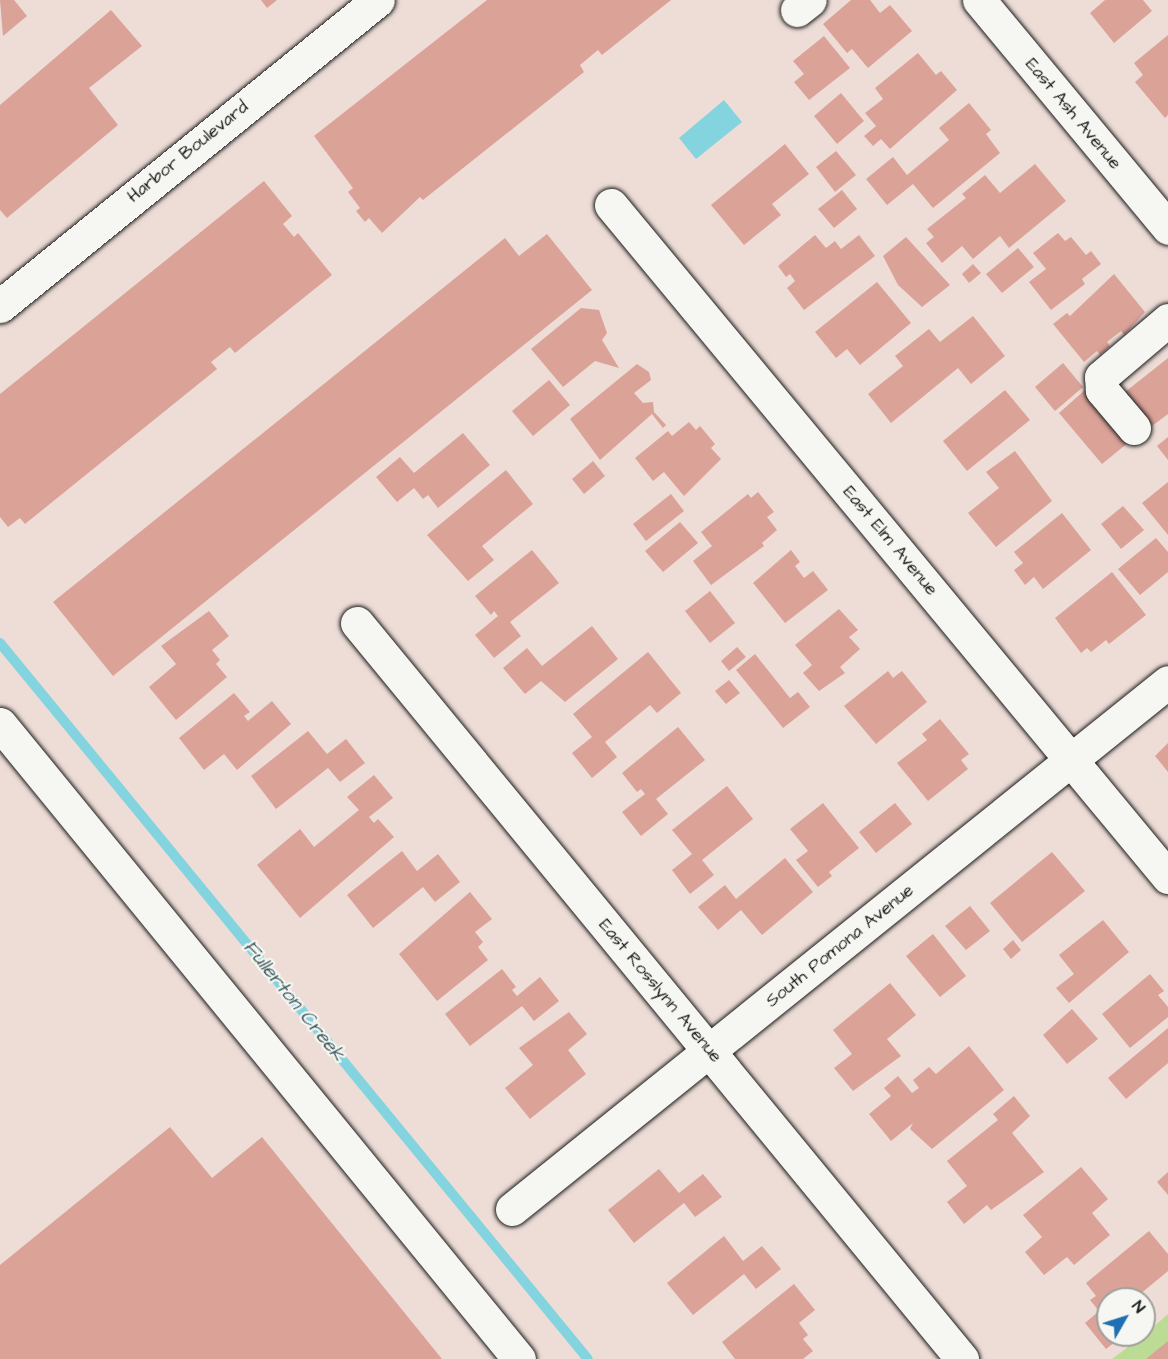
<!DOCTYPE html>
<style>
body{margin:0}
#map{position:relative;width:1168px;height:1359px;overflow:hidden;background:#eeddd7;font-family:"Architects Daughter",sans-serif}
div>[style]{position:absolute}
.green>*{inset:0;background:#bcdc95}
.water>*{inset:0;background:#84d4e0}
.stream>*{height:10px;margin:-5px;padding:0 5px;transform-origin:5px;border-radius:5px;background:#84d4e0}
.building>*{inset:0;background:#dba298}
.roads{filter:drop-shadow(0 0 2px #1c1c1c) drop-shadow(0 0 2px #1c1c1c)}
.minor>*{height:33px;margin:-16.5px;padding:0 16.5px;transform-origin:16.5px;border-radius:16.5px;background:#f6f6f2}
.major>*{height:33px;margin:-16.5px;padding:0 16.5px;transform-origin:16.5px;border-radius:16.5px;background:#f6f6f2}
span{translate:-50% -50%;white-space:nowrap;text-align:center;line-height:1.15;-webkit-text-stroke:4.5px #f6f6f2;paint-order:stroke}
.street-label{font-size:18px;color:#1c1c1c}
.water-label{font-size:20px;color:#405c61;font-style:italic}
.north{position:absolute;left:1096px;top:1287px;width:60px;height:60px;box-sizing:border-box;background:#f6f6f2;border:2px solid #9f9f9c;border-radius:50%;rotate:51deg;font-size:16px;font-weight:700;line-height:24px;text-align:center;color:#1c1c1c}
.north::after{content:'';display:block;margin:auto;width:21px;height:27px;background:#1f6fb2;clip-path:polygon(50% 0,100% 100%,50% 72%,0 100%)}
</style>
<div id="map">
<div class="green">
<i style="clip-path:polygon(1168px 1314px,1168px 1359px,1112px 1359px,1144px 1335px)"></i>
</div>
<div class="water">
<i style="clip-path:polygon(724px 100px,742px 122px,696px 159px,679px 138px)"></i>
</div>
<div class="stream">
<i style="left:0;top:643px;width:926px;rotate:50.61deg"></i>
</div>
<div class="building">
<i style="clip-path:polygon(0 0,14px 0,27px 16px,3px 36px)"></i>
<i style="clip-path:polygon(261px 0,277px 0,267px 8px)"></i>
<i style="clip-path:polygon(487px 0,671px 0,602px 55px,598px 50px,580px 65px,584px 72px,423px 200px,420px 197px,382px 233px,369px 218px,365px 222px,356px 211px,360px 208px,348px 192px,353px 188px,314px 136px)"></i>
<i style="clip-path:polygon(851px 0,870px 0,880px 13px,890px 5px,912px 31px,868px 68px,852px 49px,847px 53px,823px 24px)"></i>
<i style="clip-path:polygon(1105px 0,1143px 0,1152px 11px,1114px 43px,1090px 13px)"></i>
<i style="clip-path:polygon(111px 10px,142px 46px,89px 88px,118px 125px,7px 218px,0 210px,0 105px)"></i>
<i style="clip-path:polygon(1168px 35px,1168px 115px,1165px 118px,1135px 82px,1143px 75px,1134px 63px)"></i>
<i style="clip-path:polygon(824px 36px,850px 68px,809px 100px,794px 82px,804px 74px,793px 61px)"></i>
<i style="clip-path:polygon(918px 53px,936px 75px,941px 71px,957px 90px,890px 149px,881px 139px,873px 146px,864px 136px,876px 126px,865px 113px,883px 99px,875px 88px)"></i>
<i style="clip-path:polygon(841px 93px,864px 121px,837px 144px,814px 116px)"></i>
<i style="clip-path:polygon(969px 103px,991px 130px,986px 134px,1000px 153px,933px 208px,913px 184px,887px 205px,866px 179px,893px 157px,907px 175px,949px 140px,939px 128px)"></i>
<i style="clip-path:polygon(785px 144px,809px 174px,772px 204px,781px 215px,744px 245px,711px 205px)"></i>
<i style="clip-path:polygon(836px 151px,856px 175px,835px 192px,816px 167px)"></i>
<i style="clip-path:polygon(1035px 164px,1066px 201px,1009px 248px,1000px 236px,973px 259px,962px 246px,942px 263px,926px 243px,934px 237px,927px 229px,966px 198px,962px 194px,985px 175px,1000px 193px)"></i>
<i style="clip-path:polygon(264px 181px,292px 216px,283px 224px,294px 237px,298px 233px,332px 275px,235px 353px,230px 347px,211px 362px,217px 369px,25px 524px,20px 518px,8px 527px,0 517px,0 394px)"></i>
<i style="clip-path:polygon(842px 190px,857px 209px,834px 228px,818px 209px)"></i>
<i style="clip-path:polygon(1058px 233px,1065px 241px,1071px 237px,1086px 255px,1091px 251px,1101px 264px,1082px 279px,1085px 284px,1051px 310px,1029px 282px,1046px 269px,1033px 253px)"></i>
<i style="clip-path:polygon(547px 234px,592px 290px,113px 676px,53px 602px,505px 238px,519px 256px)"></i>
<i style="clip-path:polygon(815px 235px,826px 248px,835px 241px,841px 249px,859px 235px,875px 256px,804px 310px,787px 288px,795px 281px,790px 274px,786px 277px,778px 266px)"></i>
<i style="clip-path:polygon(906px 237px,950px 285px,922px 307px,898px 285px,883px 256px)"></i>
<i style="clip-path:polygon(1018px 248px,1034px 267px,1002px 293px,986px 274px)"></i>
<i style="clip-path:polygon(973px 264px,981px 273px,969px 283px,962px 274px)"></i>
<i style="clip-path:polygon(1114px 274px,1145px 312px,1124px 335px,1121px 331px,1107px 342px,1110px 346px,1100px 355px,1097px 351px,1084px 362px,1053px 324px,1067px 313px,1070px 316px)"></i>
<i style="clip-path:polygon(877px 282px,911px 323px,860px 365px,847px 349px,836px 358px,815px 332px)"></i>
<i style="clip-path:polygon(581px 308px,599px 310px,607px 333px,602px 340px,619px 368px,595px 361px,563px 387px,531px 349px)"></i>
<i style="clip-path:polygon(973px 316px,1005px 356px,971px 384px,958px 368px,891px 423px,868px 394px,903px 366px,895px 356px,929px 329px,940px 342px)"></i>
<i style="clip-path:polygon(1168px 358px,1168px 414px,1152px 426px,1125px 392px)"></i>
<i style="clip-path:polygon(1063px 363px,1083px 387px,1055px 411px,1035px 387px)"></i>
<i style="clip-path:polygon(637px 364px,649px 372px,651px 380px,634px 393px,643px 403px,653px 402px,654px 412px,666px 425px,663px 428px,652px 414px,600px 460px,570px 419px)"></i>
<i style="clip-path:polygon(549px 380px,570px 405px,533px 436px,512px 411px)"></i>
<i style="clip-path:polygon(1005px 390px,1030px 420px,967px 471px,943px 441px)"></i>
<i style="clip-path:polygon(1085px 390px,1129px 442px,1102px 464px,1059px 413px)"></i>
<i style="clip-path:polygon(689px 422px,696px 430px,700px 426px,715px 444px,711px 448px,721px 459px,684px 496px,664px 472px,653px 481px,635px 458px,668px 431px,672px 436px)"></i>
<i style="clip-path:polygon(463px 433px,490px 465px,438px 508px,428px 495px,423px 499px,414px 488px,397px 502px,376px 477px,400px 457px,414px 473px)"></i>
<i style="clip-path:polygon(1168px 437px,1168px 460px,1157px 446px)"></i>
<i style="clip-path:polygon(1015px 451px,1052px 501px,996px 547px,968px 513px,999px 488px,986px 472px)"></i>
<i style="clip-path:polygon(593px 461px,605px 476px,584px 494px,572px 479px)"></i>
<i style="clip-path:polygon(506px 470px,533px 504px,482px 546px,494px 560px,468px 581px,427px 535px)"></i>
<i style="clip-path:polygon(1168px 482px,1168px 535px,1142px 503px)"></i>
<i style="clip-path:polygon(758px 492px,774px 512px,767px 517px,777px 530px,762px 543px,764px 546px,711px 585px,693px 561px,712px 546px,701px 532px,748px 494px,751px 498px)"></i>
<i style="clip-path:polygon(671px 494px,684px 511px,646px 541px,633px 524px)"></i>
<i style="clip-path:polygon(1123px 506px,1144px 530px,1121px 549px,1101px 524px)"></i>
<i style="clip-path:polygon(1062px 513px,1091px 550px,1043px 589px,1034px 577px,1025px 585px,1014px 570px,1023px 563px,1014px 552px)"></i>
<i style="clip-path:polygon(680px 522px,698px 543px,663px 572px,645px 551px)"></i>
<i style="clip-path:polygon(1156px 538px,1168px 552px,1168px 572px,1140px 595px,1118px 569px)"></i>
<i style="clip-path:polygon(532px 550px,559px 583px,510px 622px,521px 636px,494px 658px,475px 635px,498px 616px,494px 611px,491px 615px,475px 596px)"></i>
<i style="clip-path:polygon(791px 550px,800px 562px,795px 566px,804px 578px,813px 571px,828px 590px,785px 623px,753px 583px)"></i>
<i style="clip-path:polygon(1112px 572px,1146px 615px,1109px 644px,1106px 640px,1091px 652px,1087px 648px,1081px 653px,1055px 618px)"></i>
<i style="clip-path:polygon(710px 591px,735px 623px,710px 643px,685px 611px)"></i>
<i style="clip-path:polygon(839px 609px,858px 630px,849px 637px,860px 649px,840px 667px,845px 673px,819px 691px,803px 673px,812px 665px,795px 645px)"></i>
<i style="clip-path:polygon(209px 611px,229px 636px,212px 650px,220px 660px,216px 664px,227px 677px,176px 720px,149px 687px,176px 664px,161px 646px)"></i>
<i style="clip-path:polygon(592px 626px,618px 659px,565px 702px,541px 681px,525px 694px,503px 668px,527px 648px,542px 666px)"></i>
<i style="clip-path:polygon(737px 647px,746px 657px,729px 671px,721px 661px)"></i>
<i style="clip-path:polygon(648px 652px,681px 693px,657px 713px,650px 705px,605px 742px,617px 757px,592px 778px,572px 753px,592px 737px,573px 714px)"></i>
<i style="clip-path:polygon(755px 654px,790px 698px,798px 692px,810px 707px,783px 728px,736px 670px)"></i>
<i style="clip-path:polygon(888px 671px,893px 678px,902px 671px,927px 702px,876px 744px,844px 706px)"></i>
<i style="clip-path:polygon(729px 680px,740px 693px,726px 704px,715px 691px)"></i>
<i style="clip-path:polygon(234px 693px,250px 712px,244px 716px,248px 721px,272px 701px,291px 724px,237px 770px,224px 754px,204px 770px,179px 738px)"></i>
<i style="clip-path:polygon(940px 719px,969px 754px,961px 760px,968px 769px,928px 801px,897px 763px,927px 740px,922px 734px)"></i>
<i style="clip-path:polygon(678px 727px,705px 760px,656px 799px,668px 814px,641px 836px,622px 812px,645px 794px,641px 789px,637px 792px,622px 773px)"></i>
<i style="clip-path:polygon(308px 731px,327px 754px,346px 739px,365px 763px,340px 782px,328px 768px,276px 809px,251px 776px)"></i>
<i style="clip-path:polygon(1168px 743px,1168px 772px,1155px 756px)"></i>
<i style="clip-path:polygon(374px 775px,393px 798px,369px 817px,374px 823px,378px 819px,394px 837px,300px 918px,257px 865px,300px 829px,314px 847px,359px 810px,347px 797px)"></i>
<i style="clip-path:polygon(727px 786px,753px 819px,702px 860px,714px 875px,690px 894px,672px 870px,692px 854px,672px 830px)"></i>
<i style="clip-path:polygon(823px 803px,859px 848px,829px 872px,832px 876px,818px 887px,796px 860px,808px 851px,790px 829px)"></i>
<i style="clip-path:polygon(895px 803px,912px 824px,876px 853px,859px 832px)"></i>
<i style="clip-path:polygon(402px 851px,417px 871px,438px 854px,460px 882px,435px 902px,423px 887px,373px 928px,347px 895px)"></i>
<i style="clip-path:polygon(1052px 852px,1085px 891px,1022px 942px,990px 903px)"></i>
<i style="clip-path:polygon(785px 858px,813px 892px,762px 935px,741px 910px,718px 930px,698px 907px,725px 885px,736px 899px)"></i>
<i style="clip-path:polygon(470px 892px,492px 919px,475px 932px,483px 942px,478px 947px,488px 960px,437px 1001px,399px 954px)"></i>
<i style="clip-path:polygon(970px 906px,990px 931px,966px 950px,945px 926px)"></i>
<i style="clip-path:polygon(1103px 920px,1129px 952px,1069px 1003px,1056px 988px,1074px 974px,1059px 955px)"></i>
<i style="clip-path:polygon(933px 934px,966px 976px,940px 997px,906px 956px)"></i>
<i style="clip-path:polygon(1013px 940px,1021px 950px,1011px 959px,1003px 949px)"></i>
<i style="clip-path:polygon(502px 969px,516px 987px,512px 990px,517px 996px,540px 977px,559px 1001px,534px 1021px,522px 1006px,470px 1046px,445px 1014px)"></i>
<i style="clip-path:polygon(1150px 974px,1164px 991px,1158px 995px,1168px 1007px,1168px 1017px,1130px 1048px,1102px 1014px)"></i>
<i style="clip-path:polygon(890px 983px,916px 1015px,887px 1039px,901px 1056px,853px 1091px,834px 1068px,852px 1054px,833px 1030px)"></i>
<i style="clip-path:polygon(1072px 1009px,1098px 1039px,1067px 1064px,1043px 1035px)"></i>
<i style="clip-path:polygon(569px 1012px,587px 1034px,568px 1050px,586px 1074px,530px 1119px,505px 1088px,533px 1065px,519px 1048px)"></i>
<i style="clip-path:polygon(1168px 1028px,1168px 1063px,1126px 1099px,1108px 1078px)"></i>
<i style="clip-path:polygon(969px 1046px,1004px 1090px,932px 1149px,910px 1129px,913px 1123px,891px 1141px,869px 1114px,891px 1096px,884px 1088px,898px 1076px,912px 1093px,919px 1088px,913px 1080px,929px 1067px,936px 1074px)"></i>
<i style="clip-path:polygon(1014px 1096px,1030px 1116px,1012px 1133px,1044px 1172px,991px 1210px,987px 1205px,964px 1224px,947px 1202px,967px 1186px,947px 1161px,998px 1120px,993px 1114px)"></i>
<i style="clip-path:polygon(170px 1127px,212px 1178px,262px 1137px,442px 1359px,0 1359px,0 1265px)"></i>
<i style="clip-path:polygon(1081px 1167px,1108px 1199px,1092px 1213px,1110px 1235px,1074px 1265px,1067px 1257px,1044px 1275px,1025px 1252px,1042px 1237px,1023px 1215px)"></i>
<i style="clip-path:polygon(659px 1169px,679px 1193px,703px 1174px,722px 1197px,695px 1217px,684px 1203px,634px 1243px,608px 1210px)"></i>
<i style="clip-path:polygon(1168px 1172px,1168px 1195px,1157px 1182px)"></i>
<i style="clip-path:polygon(1149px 1231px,1168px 1254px,1168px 1271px,1139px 1295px,1142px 1299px,1108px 1299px,1108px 1335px,1124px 1335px,1106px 1349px,1085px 1323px,1099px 1311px,1090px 1300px,1096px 1296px,1086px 1283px)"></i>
<i style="clip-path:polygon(724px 1236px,743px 1261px,762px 1246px,781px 1269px,756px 1289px,744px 1274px,693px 1315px,667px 1283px)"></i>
<i style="clip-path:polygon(794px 1284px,815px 1310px,799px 1323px,808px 1335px,803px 1339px,813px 1351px,803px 1359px,735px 1359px,722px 1342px)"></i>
<i style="clip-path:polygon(1144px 1302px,1152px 1312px,1144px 1318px)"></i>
<i style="clip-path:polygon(1168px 1341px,1168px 1359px,1146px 1359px)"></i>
</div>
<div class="roads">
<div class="minor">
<i style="left:979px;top:0;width:296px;rotate:50.3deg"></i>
<i style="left:797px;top:10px;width:16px;rotate:-38deg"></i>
<i style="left:611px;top:205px;width:873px;rotate:50.35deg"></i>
<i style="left:1134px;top:428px;width:50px;rotate:-130.1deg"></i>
<i style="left:1102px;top:390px;width:13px;rotate:-94deg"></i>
<i style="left:1101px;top:377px;width:88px;rotate:-40.4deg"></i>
<i style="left:357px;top:623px;width:953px;rotate:50.58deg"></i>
<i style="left:0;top:724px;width:820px;rotate:50.74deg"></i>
<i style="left:512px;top:1209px;width:841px;rotate:-38.78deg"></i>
</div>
<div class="major">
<i style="left:0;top:306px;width:486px;rotate:-39deg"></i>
</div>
</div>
<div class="street-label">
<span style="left:1073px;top:114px;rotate:50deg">East Ash Avenue</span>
<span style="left:188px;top:152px;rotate:-39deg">Harbor Boulevard</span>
<span style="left:890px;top:541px;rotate:50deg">East Elm Avenue</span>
<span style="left:840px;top:946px;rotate:-39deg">South Pomona Avenue</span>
<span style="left:660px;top:991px;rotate:50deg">East Rosslynn Avenue</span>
</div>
<div class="water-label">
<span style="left:294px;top:1001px;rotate:51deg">Fullerton Creek</span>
</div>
<div class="north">N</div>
</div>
